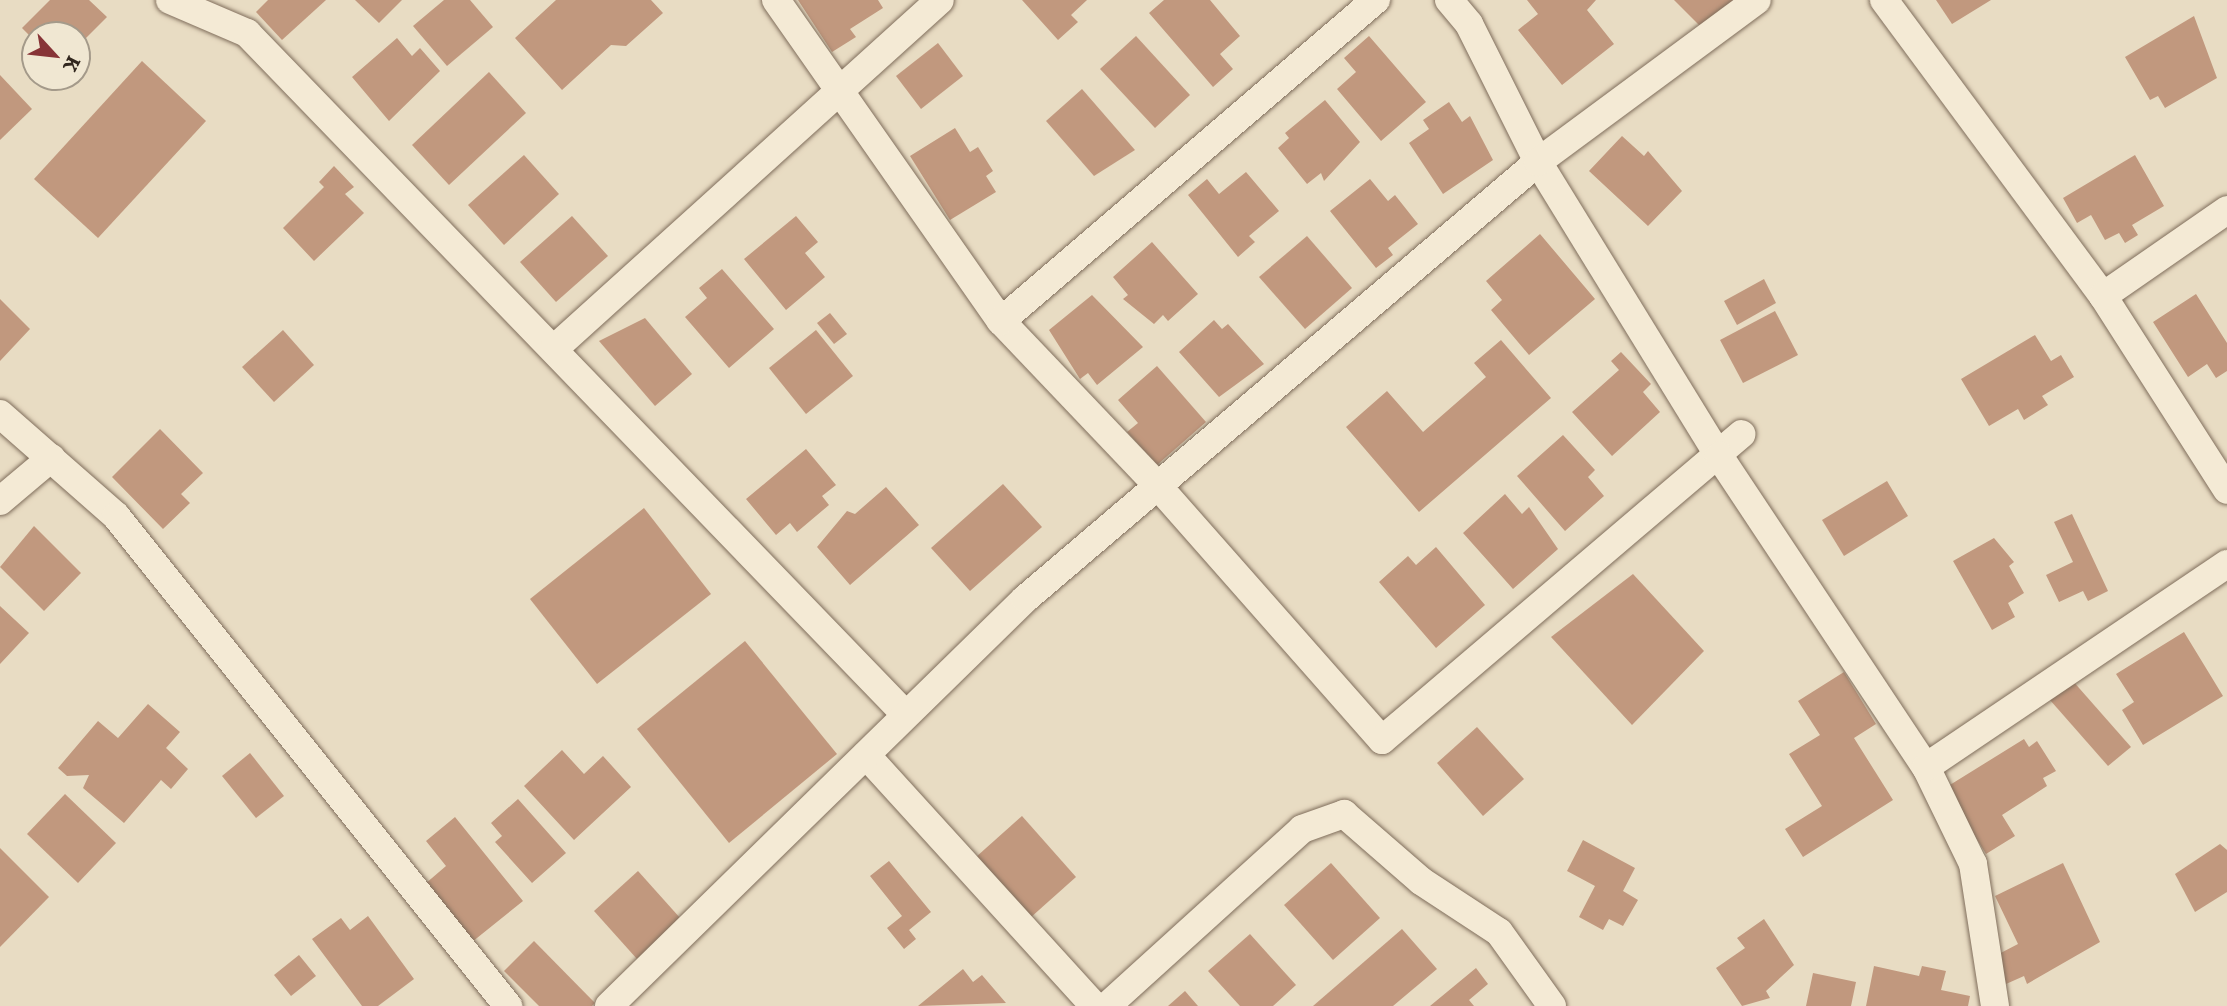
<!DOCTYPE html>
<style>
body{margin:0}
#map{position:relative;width:2227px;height:1006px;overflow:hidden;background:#e8dcc3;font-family:Literata,serif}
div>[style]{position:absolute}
.building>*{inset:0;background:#c1987e}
.roads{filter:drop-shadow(0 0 2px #806e5c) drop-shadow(0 0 2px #806e5c)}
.street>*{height:28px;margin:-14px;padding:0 14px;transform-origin:14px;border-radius:14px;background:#f4ead5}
span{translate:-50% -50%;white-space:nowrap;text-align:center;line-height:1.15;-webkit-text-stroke:5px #f0e7d2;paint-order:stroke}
.north{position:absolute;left:21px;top:21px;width:70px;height:70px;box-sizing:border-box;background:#f0e7d2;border:2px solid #a49a8a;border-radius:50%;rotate:117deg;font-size:19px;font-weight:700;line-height:28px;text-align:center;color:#32271e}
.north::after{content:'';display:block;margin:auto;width:24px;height:32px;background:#873437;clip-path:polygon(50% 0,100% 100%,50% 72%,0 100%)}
</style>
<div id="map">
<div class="building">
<i style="clip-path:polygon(50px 0,89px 0,107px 17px,77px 47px,77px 35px,35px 35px,35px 41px,22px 28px)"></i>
<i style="clip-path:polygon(268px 0,326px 0,282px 40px,256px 12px)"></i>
<i style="clip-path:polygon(355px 0,402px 0,379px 23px)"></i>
<i style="clip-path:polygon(444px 0,470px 0,493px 27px,447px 66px,413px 26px)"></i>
<i style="clip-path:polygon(556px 0,651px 0,663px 13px,626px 46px,611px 45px,562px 90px,515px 38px)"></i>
<i style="clip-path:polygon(798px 0,878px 0,883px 8px,850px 29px,856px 37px,832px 52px)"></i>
<i style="clip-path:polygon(1022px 0,1087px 0,1071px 15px,1078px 22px,1058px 40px)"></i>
<i style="clip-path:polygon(1164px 0,1210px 0,1240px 36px,1220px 54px,1233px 69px,1213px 87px,1149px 13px)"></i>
<i style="clip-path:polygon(1527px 0,1596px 0,1587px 10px,1614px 44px,1562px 85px,1518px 30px,1538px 14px)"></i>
<i style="clip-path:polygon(1674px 0,1737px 0,1706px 32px)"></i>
<i style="clip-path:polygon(1936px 0,1991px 0,1952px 24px)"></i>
<i style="clip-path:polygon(2194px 16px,2217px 78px,2165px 108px,2158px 96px,2150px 100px,2125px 57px)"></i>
<i style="clip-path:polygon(1136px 36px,1190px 95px,1155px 128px,1100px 69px)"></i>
<i style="clip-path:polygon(1369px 36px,1426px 102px,1381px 141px,1337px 89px,1356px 72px,1344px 58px)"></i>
<i style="clip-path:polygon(397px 38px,412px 56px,420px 48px,440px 71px,389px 121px,352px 77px)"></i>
<i style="clip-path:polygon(938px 43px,963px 76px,921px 109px,896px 76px)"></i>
<i style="clip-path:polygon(142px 61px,206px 121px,98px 238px,34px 179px)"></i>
<i style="clip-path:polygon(489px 72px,526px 113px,449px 185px,412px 145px)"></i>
<i style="clip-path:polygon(0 75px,32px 109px,0 140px)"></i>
<i style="clip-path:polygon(1082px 89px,1135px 150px,1094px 176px,1046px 121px)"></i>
<i style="clip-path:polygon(1325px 100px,1360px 142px,1324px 181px,1321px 173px,1307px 184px,1278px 148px,1289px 138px,1285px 133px)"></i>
<i style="clip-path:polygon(1449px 102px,1462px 122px,1470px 116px,1493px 160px,1443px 194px,1409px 143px,1429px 129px,1423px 120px)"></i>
<i style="clip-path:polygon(955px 128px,970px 152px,978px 147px,993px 171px,986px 176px,996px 192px,950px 220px,910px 156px)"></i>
<i style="clip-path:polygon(1622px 136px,1644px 156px,1648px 151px,1682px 191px,1648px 226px,1589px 171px)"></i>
<i style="clip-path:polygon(524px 155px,559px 194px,504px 245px,468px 205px)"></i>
<i style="clip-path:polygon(2135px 155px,2164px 206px,2132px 225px,2138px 235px,2125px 243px,2119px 233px,2105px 240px,2091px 215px,2077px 223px,2063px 198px)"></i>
<i style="clip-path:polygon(334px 166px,354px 187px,345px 194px,364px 213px,314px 261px,283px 228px,324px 187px,319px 182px)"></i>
<i style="clip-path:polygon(1246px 172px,1279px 211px,1249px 236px,1255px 242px,1238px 257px,1188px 195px,1207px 179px,1219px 194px)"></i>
<i style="clip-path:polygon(1370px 179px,1388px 201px,1395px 195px,1418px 224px,1388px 248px,1393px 255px,1376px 268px,1330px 211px)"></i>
<i style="clip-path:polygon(572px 216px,608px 256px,556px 302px,520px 262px)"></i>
<i style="clip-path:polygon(796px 216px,818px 242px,805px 253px,825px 277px,786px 310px,744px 259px)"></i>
<i style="clip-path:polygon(1540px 234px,1595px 299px,1529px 355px,1491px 310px,1502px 300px,1486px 281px)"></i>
<i style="clip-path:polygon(1307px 236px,1352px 288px,1305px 329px,1259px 277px)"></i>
<i style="clip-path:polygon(1152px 242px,1198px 294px,1168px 321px,1163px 315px,1154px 324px,1123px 299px,1128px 295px,1113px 277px)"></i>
<i style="clip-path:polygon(722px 269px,774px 329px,729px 368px,685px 317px,707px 298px,699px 288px)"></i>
<i style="clip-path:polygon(1764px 279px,1776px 303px,1737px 325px,1724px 301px)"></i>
<i style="clip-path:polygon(2196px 294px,2227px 343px,2227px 371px,2216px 378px,2207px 364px,2188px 377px,2153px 322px)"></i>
<i style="clip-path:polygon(1092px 295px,1143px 347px,1097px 385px,1088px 373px,1080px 379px,1049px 330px)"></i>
<i style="clip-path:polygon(0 299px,30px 329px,0 361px)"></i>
<i style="clip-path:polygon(1775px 311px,1798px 355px,1743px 383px,1720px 340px)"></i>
<i style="clip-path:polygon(830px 313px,847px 334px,834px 344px,817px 323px)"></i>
<i style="clip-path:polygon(645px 318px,692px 374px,655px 406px,599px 341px)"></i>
<i style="clip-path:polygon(1214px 320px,1222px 329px,1228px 324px,1264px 364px,1219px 397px,1179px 352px)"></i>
<i style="clip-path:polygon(283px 330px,314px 365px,274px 402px,242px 367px)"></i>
<i style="clip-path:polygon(816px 330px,853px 376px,806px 414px,769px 368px)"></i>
<i style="clip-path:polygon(2035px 335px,2051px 361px,2061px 355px,2074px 377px,2042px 396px,2048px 405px,2024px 420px,2018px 409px,1989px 426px,1961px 379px)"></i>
<i style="clip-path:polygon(1501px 340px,1551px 398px,1419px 512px,1346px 427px,1387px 391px,1423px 432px,1486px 377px,1474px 363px)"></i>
<i style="clip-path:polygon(1621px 352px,1651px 384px,1643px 392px,1660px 412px,1612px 456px,1572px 412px,1619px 370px,1611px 361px)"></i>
<i style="clip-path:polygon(1157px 366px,1206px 422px,1157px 465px,1127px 432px,1138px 423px,1118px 400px)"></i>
<i style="clip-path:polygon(160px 429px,203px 473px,181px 494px,190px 503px,163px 529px,112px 477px)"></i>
<i style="clip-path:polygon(1563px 435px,1595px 470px,1588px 477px,1604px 496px,1565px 531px,1517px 476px)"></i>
<i style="clip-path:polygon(806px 449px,836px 485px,822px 496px,829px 505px,797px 532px,790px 523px,776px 535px,746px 499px)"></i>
<i style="clip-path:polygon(1887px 481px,1908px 516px,1844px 556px,1822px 520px)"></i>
<i style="clip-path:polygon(1003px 484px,1042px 527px,970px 591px,931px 548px)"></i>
<i style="clip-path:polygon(886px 487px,919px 525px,850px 585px,817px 547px,847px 511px,855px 514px)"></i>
<i style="clip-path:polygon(1505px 494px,1522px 514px,1529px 507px,1558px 549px,1513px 589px,1463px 533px)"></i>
<i style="clip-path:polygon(644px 508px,711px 594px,597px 684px,530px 599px)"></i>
<i style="clip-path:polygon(2072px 514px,2108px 591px,2088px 601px,2083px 591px,2059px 602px,2046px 575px,2073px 562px,2054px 522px)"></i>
<i style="clip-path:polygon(34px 526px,81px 573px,44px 611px,0 567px)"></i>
<i style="clip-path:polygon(1994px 538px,2014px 562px,2009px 566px,2024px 593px,2008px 603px,2015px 617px,1992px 630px,1953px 561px)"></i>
<i style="clip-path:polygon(1436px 547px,1485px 605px,1436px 648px,1379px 582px,1408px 556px,1416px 565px)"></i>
<i style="clip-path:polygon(1633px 574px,1704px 651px,1632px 725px,1551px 637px)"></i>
<i style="clip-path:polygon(0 606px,29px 633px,0 664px)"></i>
<i style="clip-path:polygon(2184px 632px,2223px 696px,2143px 745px,2122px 710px,2134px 702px,2116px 674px)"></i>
<i style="clip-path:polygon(745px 641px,837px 754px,729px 843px,637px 729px)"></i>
<i style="clip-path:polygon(1844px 672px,1876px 724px,1854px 738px,1893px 800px,1803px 857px,1785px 829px,1822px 806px,1789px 754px,1820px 735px,1798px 701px)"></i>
<i style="clip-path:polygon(2072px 680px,2131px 747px,2108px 766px,2050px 700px)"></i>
<i style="clip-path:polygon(148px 704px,180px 732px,166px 748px,188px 769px,171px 789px,161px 780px,124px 823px,83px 788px,89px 775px,67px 776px,58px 768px,98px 721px,118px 738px)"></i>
<i style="clip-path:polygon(1477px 727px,1524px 779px,1483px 816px,1437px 763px)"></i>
<i style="clip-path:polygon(2024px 739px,2029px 747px,2037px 741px,2056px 771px,2043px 778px,2047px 786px,2002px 815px,2015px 836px,1986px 854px,1945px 788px)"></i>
<i style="clip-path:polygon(562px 750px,584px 774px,603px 756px,631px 787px,574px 840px,524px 786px)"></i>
<i style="clip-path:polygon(250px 753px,284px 796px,256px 818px,222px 776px)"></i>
<i style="clip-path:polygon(65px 794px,116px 843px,78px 883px,27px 834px)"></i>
<i style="clip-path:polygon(518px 799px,566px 853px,532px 883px,495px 842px,502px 836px,491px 823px)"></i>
<i style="clip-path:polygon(1022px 816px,1076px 877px,1030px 918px,976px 857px)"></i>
<i style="clip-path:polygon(455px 817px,523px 901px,472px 942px,425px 884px,446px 866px,426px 841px)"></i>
<i style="clip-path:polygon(1583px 840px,1635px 868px,1623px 891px,1638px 900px,1623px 926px,1609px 919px,1603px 930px,1579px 917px,1595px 886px,1567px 871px)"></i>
<i style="clip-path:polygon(2220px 844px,2227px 850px,2227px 892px,2195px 912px,2175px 874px)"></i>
<i style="clip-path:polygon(0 848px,49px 897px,0 947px)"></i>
<i style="clip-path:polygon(889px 861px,931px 912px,909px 930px,916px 939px,904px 949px,887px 928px,902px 916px,870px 876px)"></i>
<i style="clip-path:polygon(1331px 863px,1380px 918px,1333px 960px,1284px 905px)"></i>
<i style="clip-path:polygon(2063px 863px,2100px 942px,2027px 984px,2024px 976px,2006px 984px,1993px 957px,2018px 944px,1995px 896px)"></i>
<i style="clip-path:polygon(638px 871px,681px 919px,637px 959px,594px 911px)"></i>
<i style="clip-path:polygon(368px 916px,414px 979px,378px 1006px,362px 1006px,312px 939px,341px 918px,350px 930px)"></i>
<i style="clip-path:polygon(1764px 919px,1794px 965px,1766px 991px,1770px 998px,1742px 1006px,1716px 968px,1745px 948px,1737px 938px)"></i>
<i style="clip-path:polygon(1402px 929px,1437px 969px,1393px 1006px,1313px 1006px)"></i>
<i style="clip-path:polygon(1250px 934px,1296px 985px,1273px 1006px,1240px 1006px,1208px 971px)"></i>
<i style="clip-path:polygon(534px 941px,595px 1003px,592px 1006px,539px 1006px,504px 971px)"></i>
<i style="clip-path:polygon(299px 955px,316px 976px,291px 996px,274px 975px)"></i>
<i style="clip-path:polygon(1874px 966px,1919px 976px,1922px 966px,1946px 971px,1941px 990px,1970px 996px,1968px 1006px,1866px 1006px)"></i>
<i style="clip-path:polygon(1476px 968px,1488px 984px,1469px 1000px,1474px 1006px,1430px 1006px)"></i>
<i style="clip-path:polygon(963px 969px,973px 982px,982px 975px,1006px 1003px,918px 1006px)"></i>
<i style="clip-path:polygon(1813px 973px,1856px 982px,1851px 1006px,1806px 1006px)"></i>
<i style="clip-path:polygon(1185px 991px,1198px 1006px,1168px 1006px)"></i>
</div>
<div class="roads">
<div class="street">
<i style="left:170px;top:0;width:84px;rotate:23.2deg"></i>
<i style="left:247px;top:33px;width:948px;rotate:45.98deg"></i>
<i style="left:776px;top:0;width:392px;rotate:55deg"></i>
<i style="left:1001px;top:321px;width:226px;rotate:46.4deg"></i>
<i style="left:1157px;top:485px;width:340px;rotate:48.6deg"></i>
<i style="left:1382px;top:740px;width:472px;rotate:-40.4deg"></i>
<i style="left:1449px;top:0;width:31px;rotate:50deg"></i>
<i style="left:1469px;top:24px;width:154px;rotate:63.4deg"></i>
<i style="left:1538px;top:162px;width:345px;rotate:58.4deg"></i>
<i style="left:1719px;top:456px;width:374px;rotate:56.4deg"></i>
<i style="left:1884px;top:0;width:368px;rotate:53.5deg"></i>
<i style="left:2103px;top:296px;width:230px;rotate:57.4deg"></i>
<i style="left:2103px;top:296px;width:151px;rotate:-34.7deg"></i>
<i style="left:1001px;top:321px;width:494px;rotate:-40.6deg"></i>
<i style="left:554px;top:349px;width:520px;rotate:-42.12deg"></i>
<i style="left:0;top:414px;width:154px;rotate:41.3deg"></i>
<i style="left:116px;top:516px;width:628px;rotate:51.34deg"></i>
<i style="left:0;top:501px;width:67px;rotate:-40.1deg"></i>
<i style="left:866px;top:755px;width:339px;rotate:47.7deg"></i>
<i style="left:609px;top:1006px;width:582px;rotate:-44.37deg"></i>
<i style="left:1025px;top:599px;width:674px;rotate:-40.43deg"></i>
<i style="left:1538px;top:162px;width:272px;rotate:-36.5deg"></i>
<i style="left:1107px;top:1006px;width:263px;rotate:-42.2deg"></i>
<i style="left:1302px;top:829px;width:45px;rotate:-19.7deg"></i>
<i style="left:1344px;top:814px;width:102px;rotate:41deg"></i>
<i style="left:1421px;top:881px;width:93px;rotate:33.2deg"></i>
<i style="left:1499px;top:932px;width:91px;rotate:54.4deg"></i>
<i style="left:1995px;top:1006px;width:144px;rotate:-98.8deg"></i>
<i style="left:1973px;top:864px;width:108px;rotate:-115.9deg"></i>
<i style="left:1926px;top:767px;width:363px;rotate:-34deg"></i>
</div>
</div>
<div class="north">K</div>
</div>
